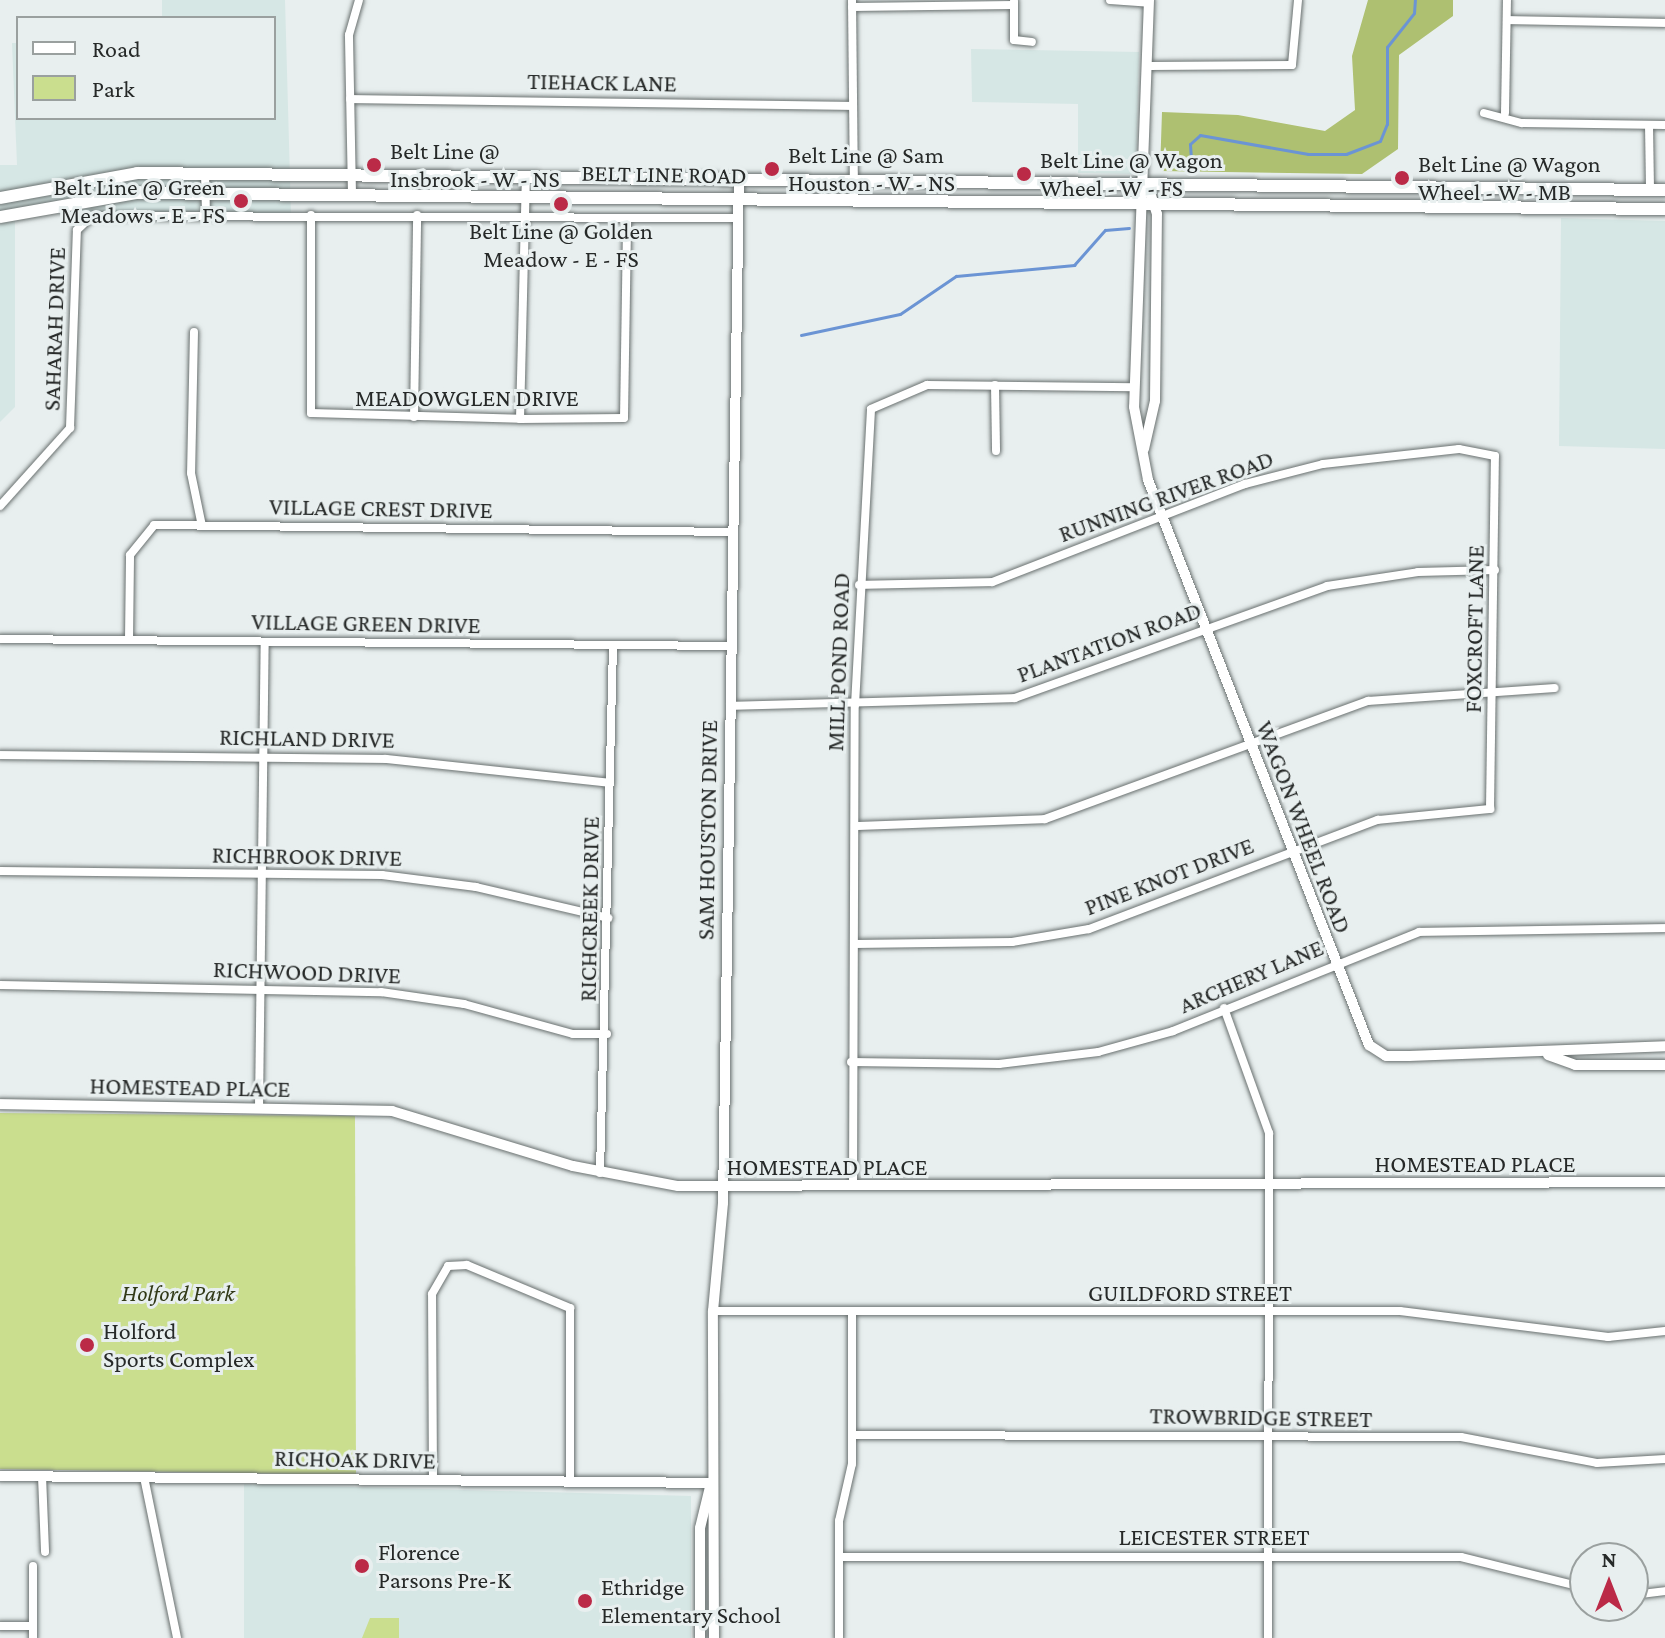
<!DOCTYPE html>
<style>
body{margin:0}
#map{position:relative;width:1665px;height:1638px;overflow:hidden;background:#e8efef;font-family:"Crimson Pro",serif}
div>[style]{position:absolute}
.built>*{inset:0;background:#d6e7e5}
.green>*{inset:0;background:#cade8e}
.forest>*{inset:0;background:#aec071}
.stream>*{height:3px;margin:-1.5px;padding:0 1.5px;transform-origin:1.5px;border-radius:1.5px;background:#6b94d4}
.roads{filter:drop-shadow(0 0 2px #69706f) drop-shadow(0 0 2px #69706f)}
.minor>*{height:8px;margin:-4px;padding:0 4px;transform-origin:4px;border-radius:4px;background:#fff}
.tertiary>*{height:10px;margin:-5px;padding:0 5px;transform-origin:5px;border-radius:5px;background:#fff}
.primary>*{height:12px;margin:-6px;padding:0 6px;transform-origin:6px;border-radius:6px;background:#fff}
.dots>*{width:22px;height:22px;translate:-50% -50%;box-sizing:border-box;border:4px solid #e8efef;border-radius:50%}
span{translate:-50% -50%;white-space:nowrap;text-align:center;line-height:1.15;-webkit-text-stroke:6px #e8efef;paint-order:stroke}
.street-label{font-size:24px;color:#262928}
.poi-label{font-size:24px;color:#262928}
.left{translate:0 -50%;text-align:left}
.right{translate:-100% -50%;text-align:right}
.park-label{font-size:24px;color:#313917;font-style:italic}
.legend{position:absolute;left:16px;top:16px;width:260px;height:104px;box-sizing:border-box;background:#e8efef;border:2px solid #9aa09f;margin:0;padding:10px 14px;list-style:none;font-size:24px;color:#262928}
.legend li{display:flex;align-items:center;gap:16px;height:40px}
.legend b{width:40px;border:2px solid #9aa09f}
.north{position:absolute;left:1569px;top:1542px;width:80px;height:80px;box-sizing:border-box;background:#e8efef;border:2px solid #9aa09f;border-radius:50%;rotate:0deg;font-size:22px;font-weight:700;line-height:32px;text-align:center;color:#262928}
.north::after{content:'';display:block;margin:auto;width:28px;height:36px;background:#bb2a47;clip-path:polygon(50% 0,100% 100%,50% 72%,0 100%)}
</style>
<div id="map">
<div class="built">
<i style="clip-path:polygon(162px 0,285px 0,291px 214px,15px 212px,15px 407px,0 422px,0 165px,17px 165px,12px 43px,18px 43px,18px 118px,274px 118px,274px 18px,162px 18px)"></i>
<i style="clip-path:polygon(971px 49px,1139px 52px,1136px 174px,1078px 173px,1078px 104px,972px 102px)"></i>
<i style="clip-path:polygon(1561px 218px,1665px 221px,1665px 449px,1559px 446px)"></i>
<i style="clip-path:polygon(244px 1484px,691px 1496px,691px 1638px,244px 1638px)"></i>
</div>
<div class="green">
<i style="clip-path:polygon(0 1113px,355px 1116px,356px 1475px,0 1469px)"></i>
<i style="clip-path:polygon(370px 1618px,399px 1618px,399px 1638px,362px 1638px)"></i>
</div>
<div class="forest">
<i style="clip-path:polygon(1368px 0,1453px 0,1453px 16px,1399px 55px,1398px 149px,1362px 174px,1160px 171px,1162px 112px,1238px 115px,1325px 131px,1355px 110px,1352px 56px)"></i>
</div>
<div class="stream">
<i style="left:1192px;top:173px;width:29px;rotate:-94deg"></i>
<i style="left:1190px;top:144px;width:13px;rotate:-42deg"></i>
<i style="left:1200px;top:135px;width:110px;rotate:10deg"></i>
<i style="left:1308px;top:154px;width:38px"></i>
<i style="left:1346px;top:154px;width:36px;rotate:-21deg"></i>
<i style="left:1380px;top:141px;width:18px;rotate:-68deg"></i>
<i style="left:1387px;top:124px;width:77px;rotate:-90deg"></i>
<i style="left:1387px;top:47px;width:43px;rotate:-51.5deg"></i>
<i style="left:1414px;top:13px;width:13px;rotate:-86deg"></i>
<i style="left:801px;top:335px;width:101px;rotate:-12deg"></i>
<i style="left:900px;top:314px;width:68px;rotate:-34.2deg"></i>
<i style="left:956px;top:276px;width:119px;rotate:-5.3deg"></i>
<i style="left:1074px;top:265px;width:47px;rotate:-48.5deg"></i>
<i style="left:1105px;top:230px;width:24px;rotate:-5deg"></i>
</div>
<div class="roads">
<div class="minor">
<i style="left:852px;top:0;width:199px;rotate:89.4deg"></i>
<i style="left:1110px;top:0;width:39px;rotate:4deg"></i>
<i style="left:1014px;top:1px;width:39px;rotate:90deg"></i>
<i style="left:1014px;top:40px;width:18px;rotate:6deg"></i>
<i style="left:852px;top:7px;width:161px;rotate:-0.7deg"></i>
<i style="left:1507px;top:20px;width:158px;rotate:1.1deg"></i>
<i style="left:1149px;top:66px;width:143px;rotate:-0.4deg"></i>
<i style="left:1292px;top:65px;width:65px;rotate:-84.7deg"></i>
<i style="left:350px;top:99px;width:503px;rotate:0.8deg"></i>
<i style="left:1484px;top:113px;width:39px;rotate:15deg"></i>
<i style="left:1522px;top:123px;width:143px;rotate:0.8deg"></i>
<i style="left:1505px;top:113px;width:113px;rotate:-89deg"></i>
<i style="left:1649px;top:125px;width:65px;rotate:89.1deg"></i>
<i style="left:205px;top:173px;width:41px;rotate:88.6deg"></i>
<i style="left:352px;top:194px;width:159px;rotate:-91.1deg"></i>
<i style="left:349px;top:35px;width:36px;rotate:-74deg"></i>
<i style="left:311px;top:215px;width:198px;rotate:90deg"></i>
<i style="left:311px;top:413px;width:209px;rotate:1.6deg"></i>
<i style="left:520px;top:419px;width:104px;rotate:-0.6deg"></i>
<i style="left:624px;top:418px;width:200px;rotate:-89.1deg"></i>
<i style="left:194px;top:332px;width:141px;rotate:91.2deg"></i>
<i style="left:191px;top:473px;width:54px;rotate:78.3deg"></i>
<i style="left:995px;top:385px;width:66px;rotate:89.1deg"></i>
<i style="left:414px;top:417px;width:202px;rotate:-89.1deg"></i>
<i style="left:520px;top:419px;width:242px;rotate:-88.6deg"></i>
<i style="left:0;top:506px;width:105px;rotate:-48.1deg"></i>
<i style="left:70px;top:428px;width:198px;rotate:-88deg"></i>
<i style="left:77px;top:230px;width:21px;rotate:-43deg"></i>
<i style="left:92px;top:216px;width:647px;rotate:0.18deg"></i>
<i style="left:0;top:639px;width:732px;rotate:0.55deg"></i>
<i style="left:129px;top:640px;width:85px;rotate:-89.3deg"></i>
<i style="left:130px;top:555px;width:38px;rotate:-51deg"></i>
<i style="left:154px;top:525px;width:579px;rotate:0.69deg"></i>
<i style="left:730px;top:706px;width:285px;rotate:-1.6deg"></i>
<i style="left:1015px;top:698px;width:331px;rotate:-19.7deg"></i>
<i style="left:1327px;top:586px;width:92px;rotate:-8.7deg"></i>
<i style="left:1418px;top:572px;width:77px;rotate:-1.5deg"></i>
<i style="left:0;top:755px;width:386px;rotate:0.6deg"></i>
<i style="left:386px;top:759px;width:225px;rotate:6.1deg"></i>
<i style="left:855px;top:826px;width:190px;rotate:-2.1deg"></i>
<i style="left:1045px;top:819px;width:344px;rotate:-20.1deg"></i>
<i style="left:1368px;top:701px;width:187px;rotate:-4deg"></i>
<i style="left:0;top:871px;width:382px;rotate:0.6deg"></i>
<i style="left:382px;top:875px;width:95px;rotate:7.3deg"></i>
<i style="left:476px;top:887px;width:136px;rotate:13.2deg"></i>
<i style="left:854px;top:944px;width:158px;rotate:-0.7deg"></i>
<i style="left:1012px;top:942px;width:78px;rotate:-9.6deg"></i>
<i style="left:1089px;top:929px;width:309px;rotate:-20.7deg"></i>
<i style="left:1378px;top:820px;width:113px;rotate:-5.6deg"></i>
<i style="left:1490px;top:809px;width:353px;rotate:-89.2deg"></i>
<i style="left:1495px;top:456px;width:37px;rotate:-169deg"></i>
<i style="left:1459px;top:449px;width:137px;rotate:173.7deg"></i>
<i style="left:1323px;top:464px;width:81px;rotate:165.6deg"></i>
<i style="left:1245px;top:484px;width:271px;rotate:158.8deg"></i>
<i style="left:992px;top:582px;width:133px;rotate:178.7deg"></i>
<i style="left:0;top:985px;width:381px;rotate:1.1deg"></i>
<i style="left:381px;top:992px;width:84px;rotate:8.2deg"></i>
<i style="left:464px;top:1004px;width:113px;rotate:15.4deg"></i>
<i style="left:573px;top:1034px;width:34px"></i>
<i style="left:1224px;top:1008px;width:133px;rotate:70.2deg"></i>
<i style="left:1269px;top:1133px;width:505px;rotate:90.11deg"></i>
<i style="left:851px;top:1062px;width:148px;rotate:0.8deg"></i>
<i style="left:999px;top:1064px;width:100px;rotate:-6.9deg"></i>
<i style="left:1098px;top:1052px;width:78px;rotate:-15.6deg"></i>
<i style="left:1173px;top:1031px;width:265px;rotate:-21.9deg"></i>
<i style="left:1419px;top:932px;width:246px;rotate:-0.9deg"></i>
<i style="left:259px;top:1107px;width:465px;rotate:-89.3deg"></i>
<i style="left:600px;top:1173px;width:528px;rotate:-88.59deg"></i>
<i style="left:853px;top:1186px;width:481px;rotate:-89.8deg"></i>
<i style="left:855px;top:705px;width:296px;rotate:-86.9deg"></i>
<i style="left:871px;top:409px;width:61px;rotate:-23.2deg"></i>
<i style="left:927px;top:385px;width:208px;rotate:0.6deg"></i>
<i style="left:713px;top:1311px;width:687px"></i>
<i style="left:1400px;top:1311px;width:210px;rotate:7.1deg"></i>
<i style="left:1608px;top:1337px;width:57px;rotate:-6deg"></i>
<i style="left:853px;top:1435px;width:608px;rotate:0.19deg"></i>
<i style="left:1461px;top:1437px;width:138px;rotate:10.8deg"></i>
<i style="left:1597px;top:1463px;width:68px;rotate:-3.4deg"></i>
<i style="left:42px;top:1476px;width:76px;rotate:87.7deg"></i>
<i style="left:144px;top:1477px;width:164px;rotate:78.4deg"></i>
<i style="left:433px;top:1480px;width:186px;rotate:-90.3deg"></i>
<i style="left:432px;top:1294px;width:32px;rotate:-60deg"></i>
<i style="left:448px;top:1266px;width:19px;rotate:-3deg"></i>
<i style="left:467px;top:1265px;width:112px;rotate:22.7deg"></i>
<i style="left:570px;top:1308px;width:173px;rotate:90deg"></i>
<i style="left:839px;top:1557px;width:622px"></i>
<i style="left:1461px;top:1557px;width:128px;rotate:14deg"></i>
<i style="left:33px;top:1566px;width:72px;rotate:90deg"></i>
<i style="left:1633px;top:1595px;width:32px;rotate:-7deg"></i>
<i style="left:0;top:1626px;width:33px"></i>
<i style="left:839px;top:1638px;width:117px;rotate:-90deg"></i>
<i style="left:839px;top:1521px;width:58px;rotate:-77.2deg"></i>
<i style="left:852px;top:1464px;width:151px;rotate:-90deg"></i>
</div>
<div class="tertiary">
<i style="left:1149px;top:0;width:407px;rotate:92.1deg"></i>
<i style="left:1134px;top:407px;width:74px;rotate:79.1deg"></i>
<i style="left:1148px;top:480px;width:607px;rotate:68.64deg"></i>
<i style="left:1369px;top:1045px;width:20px;rotate:33deg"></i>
<i style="left:1386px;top:1056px;width:23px"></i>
<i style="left:1409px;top:1056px;width:256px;rotate:-2.2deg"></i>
<i style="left:1144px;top:449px;width:49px;rotate:-77.1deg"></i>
<i style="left:1155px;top:401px;width:187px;rotate:-89.4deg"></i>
<i style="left:1157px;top:214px;width:32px;rotate:-108deg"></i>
<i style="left:1548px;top:1055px;width:29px;rotate:20deg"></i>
<i style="left:1575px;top:1065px;width:90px"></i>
<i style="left:0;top:1104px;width:392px;rotate:1deg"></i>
<i style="left:392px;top:1111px;width:189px;rotate:16.9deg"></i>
<i style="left:573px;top:1166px;width:107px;rotate:10.8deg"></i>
<i style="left:678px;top:1186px;width:987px;rotate:-0.23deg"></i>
<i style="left:0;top:1476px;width:711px;rotate:0.56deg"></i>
<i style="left:700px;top:1638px;width:110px;rotate:-90deg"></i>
<i style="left:700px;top:1528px;width:46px;rotate:-76.3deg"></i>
<i style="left:714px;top:1638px;width:327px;rotate:-90.2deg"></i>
<i style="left:713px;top:1311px;width:108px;rotate:-84.7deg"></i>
<i style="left:723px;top:1203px;width:1025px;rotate:-89.11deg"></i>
</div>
<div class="primary">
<i style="left:0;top:198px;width:139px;rotate:-10.3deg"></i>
<i style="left:137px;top:173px;width:1528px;rotate:0.64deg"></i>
<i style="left:0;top:217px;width:138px;rotate:-10deg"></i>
<i style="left:136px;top:193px;width:1529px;rotate:0.6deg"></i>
</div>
</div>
<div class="dots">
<i style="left:374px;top:165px;background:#bb2a47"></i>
<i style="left:772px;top:169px;background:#bb2a47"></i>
<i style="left:1024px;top:174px;background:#bb2a47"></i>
<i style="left:1402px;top:178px;background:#bb2a47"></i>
<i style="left:241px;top:201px;background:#bb2a47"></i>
<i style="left:561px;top:204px;background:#bb2a47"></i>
<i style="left:87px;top:1345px;background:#bb2a47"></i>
<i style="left:362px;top:1566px;background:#bb2a47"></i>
<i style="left:585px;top:1601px;background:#bb2a47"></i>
</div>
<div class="street-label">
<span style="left:602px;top:82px;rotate:1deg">TIEHACK LANE</span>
<span style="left:664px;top:174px;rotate:1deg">BELT LINE ROAD</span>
<span style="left:54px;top:329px;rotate:-88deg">SAHARAH DRIVE</span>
<span style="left:467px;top:398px">MEADOWGLEN DRIVE</span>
<span style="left:1166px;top:496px;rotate:-20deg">RUNNING RIVER ROAD</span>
<span style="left:381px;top:508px;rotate:1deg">VILLAGE CREST DRIVE</span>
<span style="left:366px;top:623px;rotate:1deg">VILLAGE GREEN DRIVE</span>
<span style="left:1474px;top:629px;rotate:-89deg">FOXCROFT LANE</span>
<span style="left:1109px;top:642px;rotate:-20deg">PLANTATION ROAD</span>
<span style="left:838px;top:662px;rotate:-88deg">MILL POND ROAD</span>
<span style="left:307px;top:738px;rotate:1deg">RICHLAND DRIVE</span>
<span style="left:1304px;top:827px;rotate:69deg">WAGON WHEEL ROAD</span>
<span style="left:707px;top:830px;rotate:-89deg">SAM HOUSTON DRIVE</span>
<span style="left:307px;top:856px;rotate:1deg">RICHBROOK DRIVE</span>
<span style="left:1169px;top:876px;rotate:-21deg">PINE KNOT DRIVE</span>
<span style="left:589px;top:909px;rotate:-89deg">RICHCREEK DRIVE</span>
<span style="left:307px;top:972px;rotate:2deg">RICHWOOD DRIVE</span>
<span style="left:1251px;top:976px;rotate:-23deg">ARCHERY LANE</span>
<span style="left:190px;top:1087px;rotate:1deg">HOMESTEAD PLACE</span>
<span style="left:1475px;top:1164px">HOMESTEAD PLACE</span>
<span style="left:827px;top:1167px">HOMESTEAD PLACE</span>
<span style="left:1190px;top:1293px">GUILDFORD STREET</span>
<span style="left:1261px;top:1417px;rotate:1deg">TROWBRIDGE STREET</span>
<span style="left:355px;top:1459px;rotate:1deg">RICHOAK DRIVE</span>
<span style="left:1214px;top:1537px">LEICESTER STREET</span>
</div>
<div class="poi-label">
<span class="left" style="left:390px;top:165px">Belt Line @<br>Insbrook - W - NS</span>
<span class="left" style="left:788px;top:169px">Belt Line @ Sam<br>Houston - W - NS</span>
<span class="left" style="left:1040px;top:174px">Belt Line @ Wagon<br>Wheel - W - FS</span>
<span class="left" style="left:1418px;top:178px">Belt Line @ Wagon<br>Wheel - W - MB</span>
<span class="right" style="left:225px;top:201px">Belt Line @ Green<br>Meadows - E - FS</span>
<span style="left:561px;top:245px">Belt Line @ Golden<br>Meadow - E - FS</span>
<span class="left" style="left:103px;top:1345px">Holford<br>Sports Complex</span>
<span class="left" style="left:378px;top:1566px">Florence<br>Parsons Pre-K</span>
<span class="left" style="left:601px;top:1601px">Ethridge<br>Elementary School</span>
</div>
<div class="park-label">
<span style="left:178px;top:1293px">Holford Park</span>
</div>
<ul class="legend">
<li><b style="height:10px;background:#fff"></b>Road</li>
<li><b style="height:22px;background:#cade8e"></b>Park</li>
</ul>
<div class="north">N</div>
</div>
